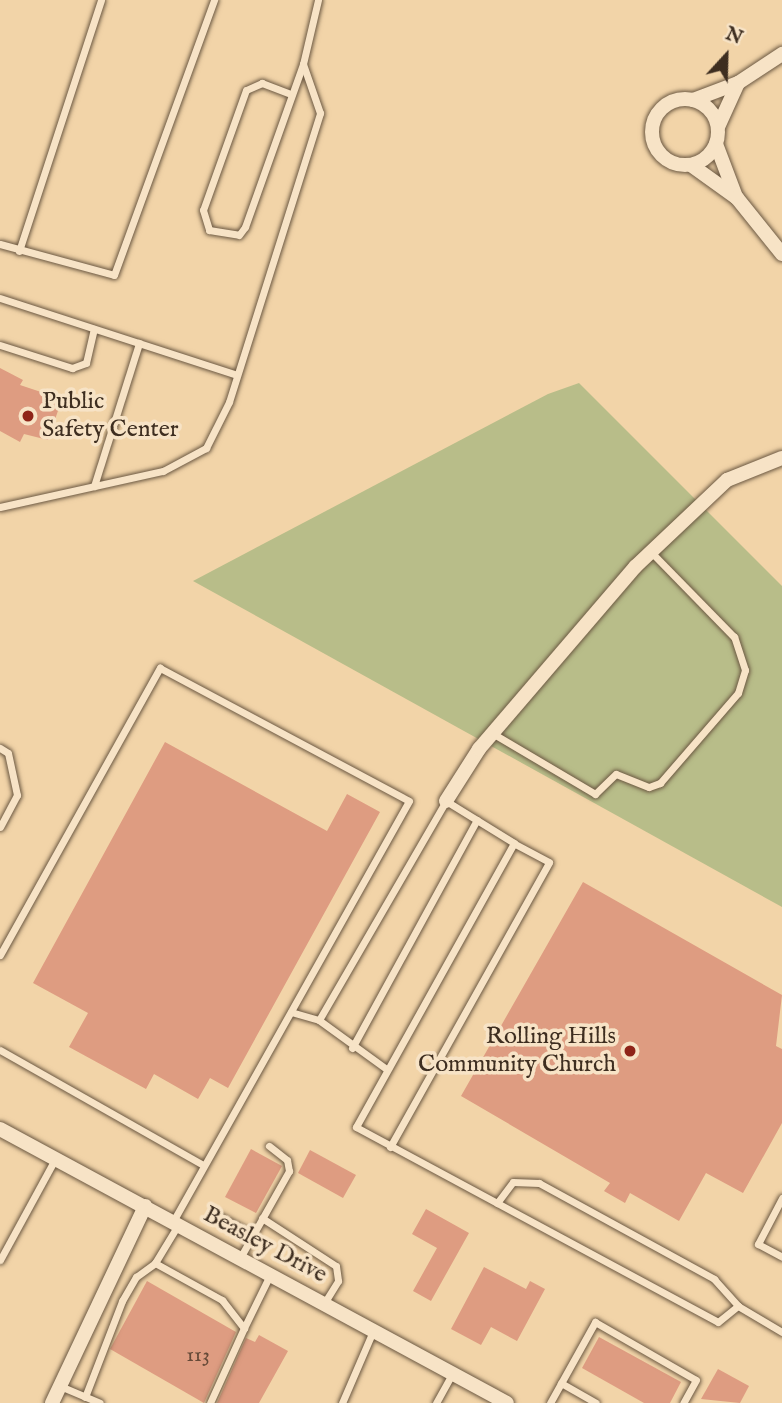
<!DOCTYPE html>
<style>
body{margin:0}
#map{position:relative;width:782px;height:1403px;overflow:hidden;background:#f2d4a8;font-family:"IM FELL English",serif}
div>[style]{position:absolute}
.green>*{inset:0;background:#b8bd89}
.building>*{inset:0;background:#de9c81}
.roads{filter:drop-shadow(0 0 2px #6b5842) drop-shadow(0 0 2px #6b5842)}
.lane>*{height:7px;margin:-3.5px;padding:0 3.5px;transform-origin:3.5px;border-radius:3.5px;background:#f7e3c6}
.street>*{height:14px;margin:-7px;padding:0 7px;transform-origin:7px;border-radius:7px;background:#f7e3c6}
.street>.ring{margin:-7px;padding:0;box-sizing:content-box;background:none;border:14px solid #f7e3c6;border-radius:50%}
.dots>*{width:19px;height:19px;translate:-50% -50%;box-sizing:border-box;border:4px solid #f7e3c6;border-radius:50%}
span{translate:-50% -50%;white-space:nowrap;text-align:center;line-height:1.15;-webkit-text-stroke:7px #f7e3c6;paint-order:stroke}
.number-label{font-size:21px;color:#664a38}
.number-label span{-webkit-text-stroke-width:0}
.poi-label{font-size:24px;color:#3e2e20}
.left{translate:0 -50%;text-align:left}
.right{translate:-100% -50%;text-align:right}
.street-label{font-size:24px;color:#3e2e20}
.north{position:absolute;left:691px;top:21px;width:70px;height:70px;-webkit-text-stroke:5px #f7e3c6;paint-order:stroke;rotate:22deg;font-size:19px;font-weight:700;line-height:28px;text-align:center;color:#3e2e20}
.north::after{content:'';display:block;margin:auto;width:24px;height:32px;background:#3e2e20;clip-path:polygon(50% 0,100% 100%,50% 72%,0 100%)}
</style>
<div id="map">
<div class="green">
<i style="clip-path:polygon(579px 383px,782px 586px,782px 907px,193px 581px,548px 394px)"></i>
</div>
<div class="building">
<i style="clip-path:polygon(0 368px,23px 380px,20px 385px,62px 399px,48px 440px,24px 434px,20px 442px,0 431px)"></i>
<i style="clip-path:polygon(165px 742px,327px 831px,347px 794px,380px 812px,228px 1088px,210px 1078px,198px 1099px,154px 1074px,146px 1089px,69px 1047px,88px 1013px,33px 983px)"></i>
<i style="clip-path:polygon(583px 882px,782px 995px,776px 1046px,782px 1049px,782px 1123px,743px 1193px,706px 1173px,679px 1221px,630px 1193px,625px 1203px,604px 1191px,610px 1183px,461px 1096px)"></i>
<i style="clip-path:polygon(251px 1149px,282px 1166px,256px 1213px,225px 1197px)"></i>
<i style="clip-path:polygon(310px 1150px,356px 1175px,343px 1198px,298px 1173px)"></i>
<i style="clip-path:polygon(426px 1209px,469px 1233px,431px 1301px,413px 1291px,437px 1248px,412px 1234px)"></i>
<i style="clip-path:polygon(484px 1267px,526px 1289px,530px 1281px,545px 1289px,517px 1341px,491px 1327px,481px 1345px,451px 1329px)"></i>
<i style="clip-path:polygon(147px 1281px,236px 1332px,204px 1403px,110px 1349px)"></i>
<i style="clip-path:polygon(259px 1335px,288px 1351px,259px 1403px,217px 1403px,246px 1338px,255px 1342px)"></i>
<i style="clip-path:polygon(599px 1337px,681px 1382px,670px 1403px,644px 1403px,582px 1368px)"></i>
<i style="clip-path:polygon(718px 1369px,749px 1386px,740px 1403px,701px 1399px)"></i>
</div>
<div class="roads">
<div class="lane">
<i style="left:288px;top:93px;width:28px;rotate:-159deg"></i>
<i style="left:262px;top:83px;width:17px;rotate:156deg"></i>
<i style="left:246px;top:90px;width:127px;rotate:109.7deg"></i>
<i style="left:203px;top:210px;width:21px;rotate:73deg"></i>
<i style="left:209px;top:230px;width:30px;rotate:9deg"></i>
<i style="left:239px;top:235px;width:10px;rotate:-53deg"></i>
<i style="left:245px;top:227px;width:173px;rotate:-70.4deg"></i>
<i style="left:0;top:244px;width:118px;rotate:15.2deg"></i>
<i style="left:114px;top:275px;width:293px;rotate:-70deg"></i>
<i style="left:19px;top:251px;width:264px;rotate:-71.9deg"></i>
<i style="left:0;top:298px;width:249px;rotate:18deg"></i>
<i style="left:0;top:345px;width:76px;rotate:17.7deg"></i>
<i style="left:72px;top:368px;width:15px;rotate:-20deg"></i>
<i style="left:86px;top:363px;width:35px;rotate:-77deg"></i>
<i style="left:94px;top:486px;width:150px;rotate:-72.5deg"></i>
<i style="left:0;top:507px;width:167px;rotate:-12.5deg"></i>
<i style="left:163px;top:471px;width:49px;rotate:-28.1deg"></i>
<i style="left:206px;top:448px;width:51px;rotate:-63.4deg"></i>
<i style="left:229px;top:402px;width:303px;rotate:-72.5deg"></i>
<i style="left:320px;top:113px;width:52px;rotate:-109.1deg"></i>
<i style="left:303px;top:64px;width:66px;rotate:-76.8deg"></i>
<i style="left:492px;top:733px;width:120px;rotate:30.6deg"></i>
<i style="left:595px;top:794px;width:29px;rotate:-44deg"></i>
<i style="left:616px;top:774px;width:35px;rotate:22deg"></i>
<i style="left:649px;top:787px;width:12px;rotate:-20deg"></i>
<i style="left:660px;top:783px;width:119px;rotate:-49.1deg"></i>
<i style="left:738px;top:693px;width:24px;rotate:-73deg"></i>
<i style="left:745px;top:670px;width:35px;rotate:-108deg"></i>
<i style="left:734px;top:637px;width:119px;rotate:-134.3deg"></i>
<i style="left:0;top:748px;width:9px;rotate:32deg"></i>
<i style="left:8px;top:753px;width:43px;rotate:77.9deg"></i>
<i style="left:17px;top:795px;width:36px;rotate:118deg"></i>
<i style="left:0;top:955px;width:329px;rotate:-60.9deg"></i>
<i style="left:160px;top:668px;width:282px;rotate:28.1deg"></i>
<i style="left:409px;top:801px;width:482px;rotate:119.3deg"></i>
<i style="left:291px;top:1012px;width:29px;rotate:16deg"></i>
<i style="left:352px;top:1048px;width:260px;rotate:-61.3deg"></i>
<i style="left:0;top:1050px;width:233px;rotate:29.5deg"></i>
<i style="left:385px;top:1068px;width:82px;rotate:-144deg"></i>
<i style="left:319px;top:1020px;width:253px;rotate:-59.9deg"></i>
<i style="left:446px;top:801px;width:80px;rotate:31.7deg"></i>
<i style="left:514px;top:843px;width:325px;rotate:119.1deg"></i>
<i style="left:356px;top:1127px;width:411px;rotate:28.3deg"></i>
<i style="left:718px;top:1322px;width:26px;rotate:-39deg"></i>
<i style="left:738px;top:1306px;width:51px;rotate:30.6deg"></i>
<i style="left:390px;top:1147px;width:326px;rotate:-60.8deg"></i>
<i style="left:549px;top:862px;width:40px;rotate:-152deg"></i>
<i style="left:782px;top:1198px;width:52px;rotate:117.6deg"></i>
<i style="left:758px;top:1244px;width:27px;rotate:28deg"></i>
<i style="left:497px;top:1203px;width:26px;rotate:-53deg"></i>
<i style="left:513px;top:1182px;width:26px;rotate:2deg"></i>
<i style="left:539px;top:1183px;width:200px;rotate:28.7deg"></i>
<i style="left:714px;top:1279px;width:36px;rotate:48deg"></i>
<i style="left:219px;top:1216px;width:39px;rotate:29deg"></i>
<i style="left:262px;top:1218px;width:88px;rotate:33deg"></i>
<i style="left:336px;top:1266px;width:15px;rotate:82deg"></i>
<i style="left:338px;top:1281px;width:26px;rotate:122deg"></i>
<i style="left:178px;top:1225px;width:44px;rotate:121.2deg"></i>
<i style="left:155px;top:1263px;width:77px;rotate:28.9deg"></i>
<i style="left:222px;top:1300px;width:36px;rotate:52deg"></i>
<i style="left:244px;top:1328px;width:82px;rotate:114.4deg"></i>
<i style="left:240px;top:1258px;width:100px;rotate:-60.6deg"></i>
<i style="left:289px;top:1171px;width:11px;rotate:-100deg"></i>
<i style="left:287px;top:1160px;width:23px;rotate:-142deg"></i>
<i style="left:0;top:1260px;width:115px;rotate:-61.4deg"></i>
<i style="left:244px;top:1328px;width:59px;rotate:-63.9deg"></i>
<i style="left:561px;top:1383px;width:40px;rotate:29.7deg"></i>
<i style="left:60px;top:1386px;width:43px;rotate:23deg"></i>
<i style="left:85px;top:1397px;width:103px;rotate:-68.9deg"></i>
<i style="left:122px;top:1301px;width:28px;rotate:-60deg"></i>
<i style="left:136px;top:1277px;width:24px;rotate:-36deg"></i>
<i style="left:342px;top:1403px;width:78px;rotate:-66.7deg"></i>
<i style="left:436px;top:1403px;width:33px;rotate:-61deg"></i>
<i style="left:550px;top:1403px;width:93px;rotate:-60.9deg"></i>
<i style="left:595px;top:1322px;width:116px;rotate:29.9deg"></i>
<i style="left:696px;top:1380px;width:26px;rotate:119deg"></i>
</div>
<div class="street">
<i class="ring" style="left:652px;top:99px;width:52px;height:52px"></i>
<i style="left:693px;top:100px;width:48px;rotate:-20.7deg"></i>
<i style="left:738px;top:83px;width:53px;rotate:-33.4deg"></i>
<i style="left:718px;top:127px;width:48px;rotate:-65.6deg"></i>
<i style="left:716px;top:144px;width:57px;rotate:69.3deg"></i>
<i style="left:691px;top:165px;width:57px;rotate:35.7deg"></i>
<i style="left:737px;top:198px;width:72px;rotate:51.2deg"></i>
<i style="left:446px;top:801px;width:62px;rotate:-57.6deg"></i>
<i style="left:479px;top:749px;width:240px;rotate:-49.4deg"></i>
<i style="left:635px;top:567px;width:127px;rotate:-43.4deg"></i>
<i style="left:727px;top:480px;width:59px;rotate:-21.8deg"></i>
<i style="left:0;top:1129px;width:576px;rotate:28.39deg"></i>
<i style="left:52px;top:1403px;width:218px;rotate:-64.7deg"></i>
</div>
</div>
<div class="dots">
<i style="left:28px;top:416px;background:#8f2418"></i>
<i style="left:630px;top:1051px;background:#8f2418"></i>
</div>
<div class="number-label">
<span style="left:198px;top:1356px">113</span>
</div>
<div class="poi-label">
<span class="left" style="left:42px;top:416px">Public<br>Safety Center</span>
<span class="right" style="left:616px;top:1051px">Rolling Hills<br>Community Church</span>
</div>
<div class="street-label">
<span style="left:265px;top:1245px;rotate:28deg">Beasley Drive</span>
</div>
<div class="north">N</div>
</div>
